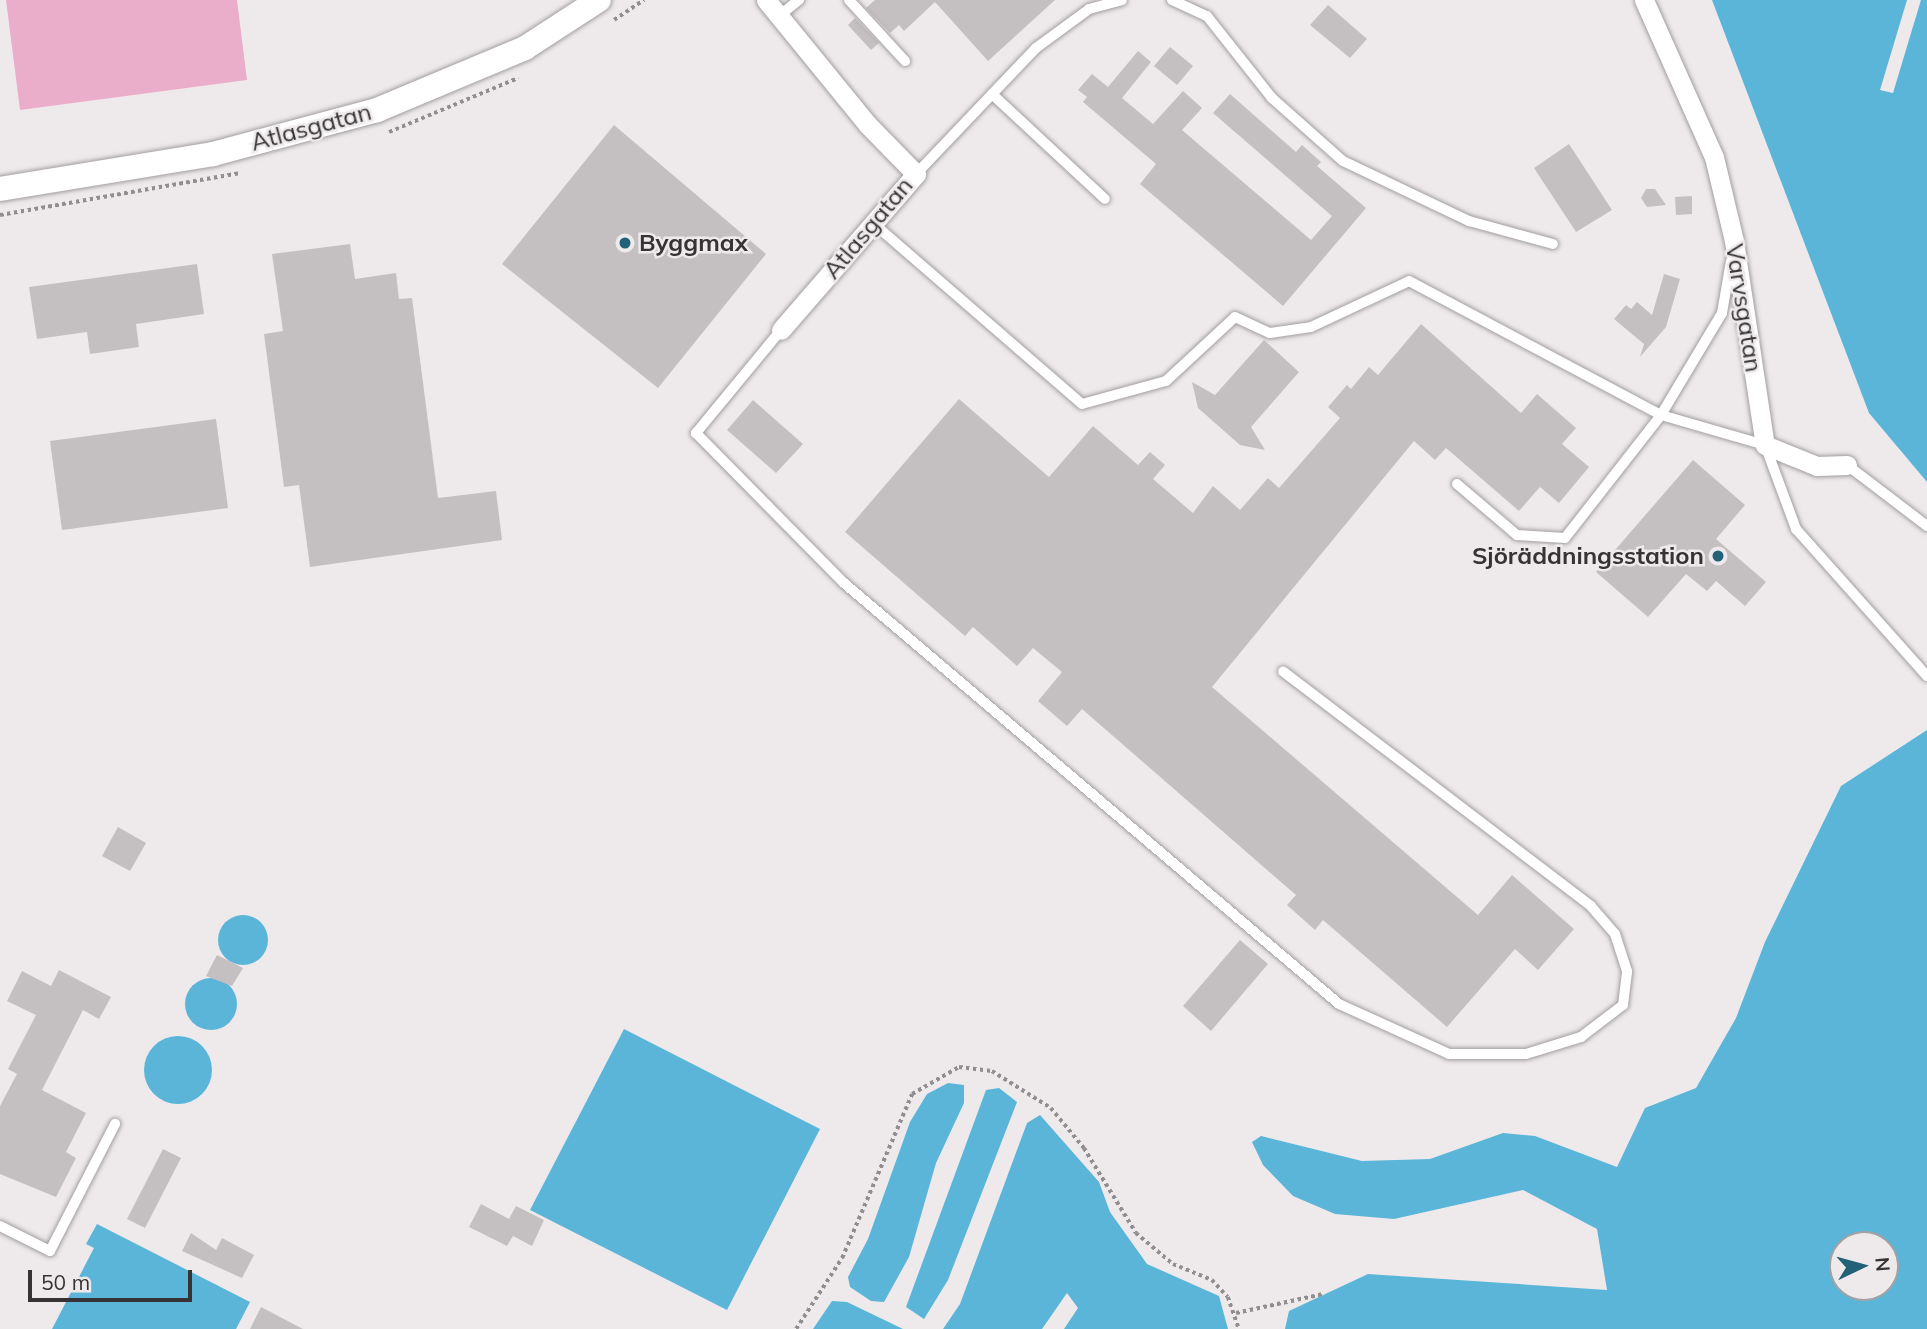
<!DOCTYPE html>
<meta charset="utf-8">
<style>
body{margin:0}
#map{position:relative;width:1927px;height:1329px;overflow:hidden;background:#eeeaec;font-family:Mulish,sans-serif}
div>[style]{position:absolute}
.green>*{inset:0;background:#ebaeca}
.water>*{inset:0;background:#5ab5d8}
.round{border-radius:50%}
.pier>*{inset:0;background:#eeeaec}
.building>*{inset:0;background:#c4c0c1}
.path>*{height:3.5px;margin-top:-1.75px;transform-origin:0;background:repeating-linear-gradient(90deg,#918e8f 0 3.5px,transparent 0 7px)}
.roads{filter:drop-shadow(0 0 2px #a29ea0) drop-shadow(0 0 2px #a29ea0)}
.service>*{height:10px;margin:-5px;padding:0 5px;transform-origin:5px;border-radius:5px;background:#fff}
.minor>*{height:19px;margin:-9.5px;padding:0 9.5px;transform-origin:9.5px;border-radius:9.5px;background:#fff}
.tertiary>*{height:24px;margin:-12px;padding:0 12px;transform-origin:12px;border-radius:12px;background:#fff}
.dots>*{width:19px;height:19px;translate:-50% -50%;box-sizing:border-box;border:4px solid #eeeaec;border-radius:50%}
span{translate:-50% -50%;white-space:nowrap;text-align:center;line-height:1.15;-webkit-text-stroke:5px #eeeaec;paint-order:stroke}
.street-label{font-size:24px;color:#353334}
.poi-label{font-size:24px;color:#353334;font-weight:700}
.left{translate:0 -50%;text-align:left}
.right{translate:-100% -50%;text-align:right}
.north{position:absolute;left:1829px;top:1231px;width:70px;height:70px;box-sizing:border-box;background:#eeeaec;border:2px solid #a4a1a2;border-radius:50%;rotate:85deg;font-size:19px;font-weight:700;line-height:28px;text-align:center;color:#353334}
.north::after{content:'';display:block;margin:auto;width:24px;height:32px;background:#236178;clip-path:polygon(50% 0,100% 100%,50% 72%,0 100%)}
.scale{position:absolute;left:28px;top:1270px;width:164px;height:32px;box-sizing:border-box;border:4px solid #353334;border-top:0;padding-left:9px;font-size:21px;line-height:24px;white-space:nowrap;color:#353334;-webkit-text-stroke:5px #eeeaec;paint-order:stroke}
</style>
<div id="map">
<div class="green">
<i style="clip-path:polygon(6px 0,237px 0,247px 80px,20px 110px)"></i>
</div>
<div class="water">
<i style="clip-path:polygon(1712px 0,1927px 0,1927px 482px,1869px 413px)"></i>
<i style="clip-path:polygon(evenodd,1927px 730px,1927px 1329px,1285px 1329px,1289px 1311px,1368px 1274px,1607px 1290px,1597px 1229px,1523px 1190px,1394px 1219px,1335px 1214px,1293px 1196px,1263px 1165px,1252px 1142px,1261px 1136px,1362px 1161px,1430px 1159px,1503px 1133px,1535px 1136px,1617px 1167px,1645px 1108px,1696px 1088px,1736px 1018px,1765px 942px,1841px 786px,1927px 730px,1843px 1245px,1885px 1245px,1885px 1287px,1843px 1287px,1843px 1245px)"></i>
<i class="round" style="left:218px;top:915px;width:50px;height:50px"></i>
<i class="round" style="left:185px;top:978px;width:52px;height:52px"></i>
<i style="clip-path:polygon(624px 1029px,820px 1129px,727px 1310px,530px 1210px)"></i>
<i class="round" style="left:144px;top:1036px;width:68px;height:68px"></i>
<i style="clip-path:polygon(948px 1083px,964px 1085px,964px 1103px,936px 1163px,909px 1257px,884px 1302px,871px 1301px,850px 1287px,848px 1277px,868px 1239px,910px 1122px,927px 1094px)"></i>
<i style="clip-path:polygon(999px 1088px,1017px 1102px,948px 1280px,924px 1319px,906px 1307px,986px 1090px)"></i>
<i style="clip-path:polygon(1040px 1115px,1099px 1182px,1110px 1212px,1147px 1264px,1219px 1296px,1228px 1329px,1064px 1329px,1078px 1308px,1067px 1293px,1042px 1329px,943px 1329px,960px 1304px,1027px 1123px)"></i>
<i style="clip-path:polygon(97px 1224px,250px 1302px,236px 1329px,52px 1329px,94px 1248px,86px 1244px)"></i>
<i style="clip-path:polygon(832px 1301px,847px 1302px,903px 1329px,813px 1329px)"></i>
</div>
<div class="pier">
<i style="clip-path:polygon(1907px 0,1921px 0,1893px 93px,1880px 90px)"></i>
</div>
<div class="building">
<i style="clip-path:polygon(875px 0,1055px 0,988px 61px,935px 2px,904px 31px,899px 25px,890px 33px,866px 8px)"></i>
<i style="clip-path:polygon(1328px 5px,1367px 39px,1350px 58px,1310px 25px)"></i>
<i style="clip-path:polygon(855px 18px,879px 43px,871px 50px,848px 25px)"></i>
<i style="clip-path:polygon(1170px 47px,1193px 66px,1177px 85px,1154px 66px)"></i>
<i style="clip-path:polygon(1138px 51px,1151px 62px,1122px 98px,1153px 124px,1183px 91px,1202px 108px,1182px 130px,1311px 240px,1332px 216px,1213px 113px,1230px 94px,1296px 152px,1302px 145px,1321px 162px,1317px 166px,1366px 208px,1283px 306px,1140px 184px,1156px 164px,1083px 102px,1087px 97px,1078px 90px,1092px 74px,1108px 87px)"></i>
<i style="clip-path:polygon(614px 125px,766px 254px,658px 388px,502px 264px)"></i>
<i style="clip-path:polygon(1569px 144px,1612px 210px,1576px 232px,1534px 168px)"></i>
<i style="clip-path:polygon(1646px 189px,1655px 189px,1666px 205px,1647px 207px,1641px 198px)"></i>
<i style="clip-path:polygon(1692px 196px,1692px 214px,1676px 215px,1675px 197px)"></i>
<i style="clip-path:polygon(350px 244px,355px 279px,396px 273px,399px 299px,412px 298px,438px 498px,496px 491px,502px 540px,310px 567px,299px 485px,284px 487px,264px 334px,283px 331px,272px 254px)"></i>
<i style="clip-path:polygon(197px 264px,204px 314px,136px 324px,139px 347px,90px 354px,87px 332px,37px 339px,29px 287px)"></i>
<i style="clip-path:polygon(1664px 274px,1680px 279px,1666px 327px,1640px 357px,1644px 344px,1614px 319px,1626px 305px,1631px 309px,1637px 302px,1652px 315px)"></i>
<i style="clip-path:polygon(1421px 324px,1521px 413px,1537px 394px,1576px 428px,1562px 444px,1589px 467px,1559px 503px,1540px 487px,1519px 511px,1446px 448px,1435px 460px,1414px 441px,1212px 687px,1478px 915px,1512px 875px,1574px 929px,1538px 970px,1515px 949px,1447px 1027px,1323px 920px,1315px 930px,1287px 905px,1296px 895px,1082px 709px,1067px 726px,1038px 701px,1062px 672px,1033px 648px,1017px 666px,973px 627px,965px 636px,845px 532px,959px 399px,1049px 477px,1093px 426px,1138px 465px,1150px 452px,1165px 465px,1153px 479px,1193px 513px,1213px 486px,1240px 510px,1268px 478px,1279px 488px,1340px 418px,1328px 407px,1347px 385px,1351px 389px,1369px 367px,1378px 375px)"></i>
<i style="clip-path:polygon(1264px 340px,1299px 372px,1251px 427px,1265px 450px,1240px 445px,1198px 408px,1192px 382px,1215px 395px)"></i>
<i style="clip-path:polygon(753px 400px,803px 444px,776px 473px,727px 430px)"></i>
<i style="clip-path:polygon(216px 419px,228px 508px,62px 530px,50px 441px)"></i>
<i style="clip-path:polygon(1693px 460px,1745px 505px,1716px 539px,1766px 582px,1745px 606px,1716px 581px,1707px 591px,1686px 574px,1648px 617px,1596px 572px)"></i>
<i style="clip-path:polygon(118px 827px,146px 843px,130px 871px,102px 856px)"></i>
<i style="clip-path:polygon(1240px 940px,1268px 964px,1211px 1031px,1183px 1006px)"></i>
<i style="clip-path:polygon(217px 955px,243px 968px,232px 986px,206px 976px)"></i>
<i style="clip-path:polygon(59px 970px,111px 997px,99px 1019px,83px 1010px,42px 1090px,86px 1113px,66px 1152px,76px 1158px,56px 1197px,0 1174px,0 1106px,17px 1074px,8px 1069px,36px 1015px,7px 1001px,22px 971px,51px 986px)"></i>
<i style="clip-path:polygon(163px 1149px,181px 1158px,145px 1228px,127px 1219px)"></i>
<i style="clip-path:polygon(481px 1204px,509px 1219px,516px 1206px,544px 1220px,532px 1246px,513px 1236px,507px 1246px,469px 1227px)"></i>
<i style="clip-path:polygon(191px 1233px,216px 1250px,222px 1238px,254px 1255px,242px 1278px,182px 1251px)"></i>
<i style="clip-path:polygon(261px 1307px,303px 1329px,250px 1329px)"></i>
</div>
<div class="path">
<i style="left:614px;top:20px;width:36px;rotate:-34deg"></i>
<i style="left:389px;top:132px;width:140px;rotate:-22.7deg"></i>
<i style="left:0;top:215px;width:244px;rotate:-9.9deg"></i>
<i style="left:1236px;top:1313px;width:89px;rotate:-12.3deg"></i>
<i style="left:796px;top:1329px;width:85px;rotate:-57.1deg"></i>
<i style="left:842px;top:1258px;width:178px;rotate:-66.9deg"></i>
<i style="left:912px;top:1094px;width:54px;rotate:-29.9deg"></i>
<i style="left:959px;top:1067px;width:33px;rotate:7deg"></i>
<i style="left:992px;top:1071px;width:70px;rotate:32.1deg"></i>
<i style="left:1051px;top:1108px;width:52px;rotate:50.5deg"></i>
<i style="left:1084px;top:1148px;width:100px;rotate:58.5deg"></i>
<i style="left:1136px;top:1233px;width:48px;rotate:40deg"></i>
<i style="left:1173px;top:1264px;width:42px;rotate:22.3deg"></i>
<i style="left:1212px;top:1280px;width:23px;rotate:47deg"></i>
<i style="left:1228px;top:1297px;width:34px;rotate:71deg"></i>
</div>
<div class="roads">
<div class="service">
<i style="left:849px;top:0;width:83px;rotate:47.4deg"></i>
<i style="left:1172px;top:0;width:38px;rotate:25deg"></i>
<i style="left:1207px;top:16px;width:105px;rotate:51.6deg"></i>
<i style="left:1272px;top:98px;width:95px;rotate:41.6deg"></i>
<i style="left:1343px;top:161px;width:140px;rotate:25.5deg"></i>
<i style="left:1469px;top:221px;width:87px;rotate:15.3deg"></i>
<i style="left:779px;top:16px;width:26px;rotate:-39deg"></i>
<i style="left:992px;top:94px;width:154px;rotate:42.9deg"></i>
<i style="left:916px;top:174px;width:174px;rotate:-46.4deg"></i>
<i style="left:1036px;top:48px;width:66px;rotate:-36.3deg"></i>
<i style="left:1089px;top:9px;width:34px;rotate:-15deg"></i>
<i style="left:873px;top:223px;width:276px;rotate:40.9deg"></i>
<i style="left:1082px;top:404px;width:87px;rotate:-15.3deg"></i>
<i style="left:1166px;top:381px;width:94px;rotate:-42.8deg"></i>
<i style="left:1235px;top:317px;width:38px;rotate:25deg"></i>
<i style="left:1270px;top:333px;width:41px;rotate:-8.3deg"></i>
<i style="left:1311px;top:327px;width:108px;rotate:-25.1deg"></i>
<i style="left:1409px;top:281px;width:285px;rotate:28deg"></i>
<i style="left:1661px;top:415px;width:108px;rotate:16.1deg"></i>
<i style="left:1765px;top:445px;width:90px;rotate:69.7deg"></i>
<i style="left:1796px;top:529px;width:197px;rotate:48.3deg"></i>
<i style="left:781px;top:330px;width:134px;rotate:129.5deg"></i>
<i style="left:696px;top:433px;width:211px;rotate:45.4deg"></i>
<i style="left:844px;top:583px;width:650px;rotate:40.38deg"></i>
<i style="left:1339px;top:1004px;width:121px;rotate:24.4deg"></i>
<i style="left:1449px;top:1054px;width:77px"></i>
<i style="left:1526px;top:1054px;width:58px;rotate:-17.2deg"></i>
<i style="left:1581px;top:1037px;width:53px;rotate:-37.3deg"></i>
<i style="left:1623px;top:1005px;width:34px;rotate:-83deg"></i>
<i style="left:1627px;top:971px;width:39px;rotate:-108deg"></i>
<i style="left:1615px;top:934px;width:37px;rotate:-131deg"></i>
<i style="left:1591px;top:906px;width:387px;rotate:-142.7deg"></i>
<i style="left:1847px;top:465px;width:101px;rotate:37.3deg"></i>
<i style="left:1457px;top:484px;width:79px;rotate:40.4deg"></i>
<i style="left:1517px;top:535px;width:48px;rotate:3.6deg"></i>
<i style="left:1565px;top:538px;width:156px;rotate:-52deg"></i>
<i style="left:1661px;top:415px;width:119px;rotate:-59.1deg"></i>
<i style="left:1722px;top:313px;width:53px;rotate:-80.2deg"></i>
<i style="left:0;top:1226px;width:56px;rotate:26.6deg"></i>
<i style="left:50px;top:1251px;width:143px;rotate:-62.9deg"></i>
</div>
<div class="minor">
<i style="left:766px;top:0;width:160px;rotate:50.8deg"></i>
<i style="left:867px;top:124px;width:70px;rotate:45.6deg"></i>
<i style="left:916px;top:174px;width:206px;rotate:130.9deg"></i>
<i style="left:1644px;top:0;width:172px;rotate:66deg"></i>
<i style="left:1714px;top:157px;width:86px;rotate:76.6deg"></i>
<i style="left:1734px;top:241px;width:206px;rotate:81.4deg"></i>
<i style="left:1765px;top:445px;width:56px;rotate:22deg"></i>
<i style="left:1817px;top:466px;width:30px;rotate:-2deg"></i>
</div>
<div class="tertiary">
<i style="left:0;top:189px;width:216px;rotate:-9.3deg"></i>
<i style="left:213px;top:154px;width:170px;rotate:-15deg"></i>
<i style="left:377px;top:110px;width:160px;rotate:-22.7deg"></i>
<i style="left:525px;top:48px;width:88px;rotate:-33deg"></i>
</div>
</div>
<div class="dots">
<i style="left:625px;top:243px;background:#236178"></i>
<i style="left:1718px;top:556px;background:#236178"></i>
</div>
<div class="street-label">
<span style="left:311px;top:127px;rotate:-15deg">Atlasgatan</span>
<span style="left:868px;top:228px;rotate:-50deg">Atlasgatan</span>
<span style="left:1744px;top:308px;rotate:81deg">Varvsgatan</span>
</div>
<div class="poi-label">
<span class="left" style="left:639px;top:243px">Byggmax</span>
<span class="right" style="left:1704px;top:556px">Sjöräddningsstation</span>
</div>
<div class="north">N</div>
<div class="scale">50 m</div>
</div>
